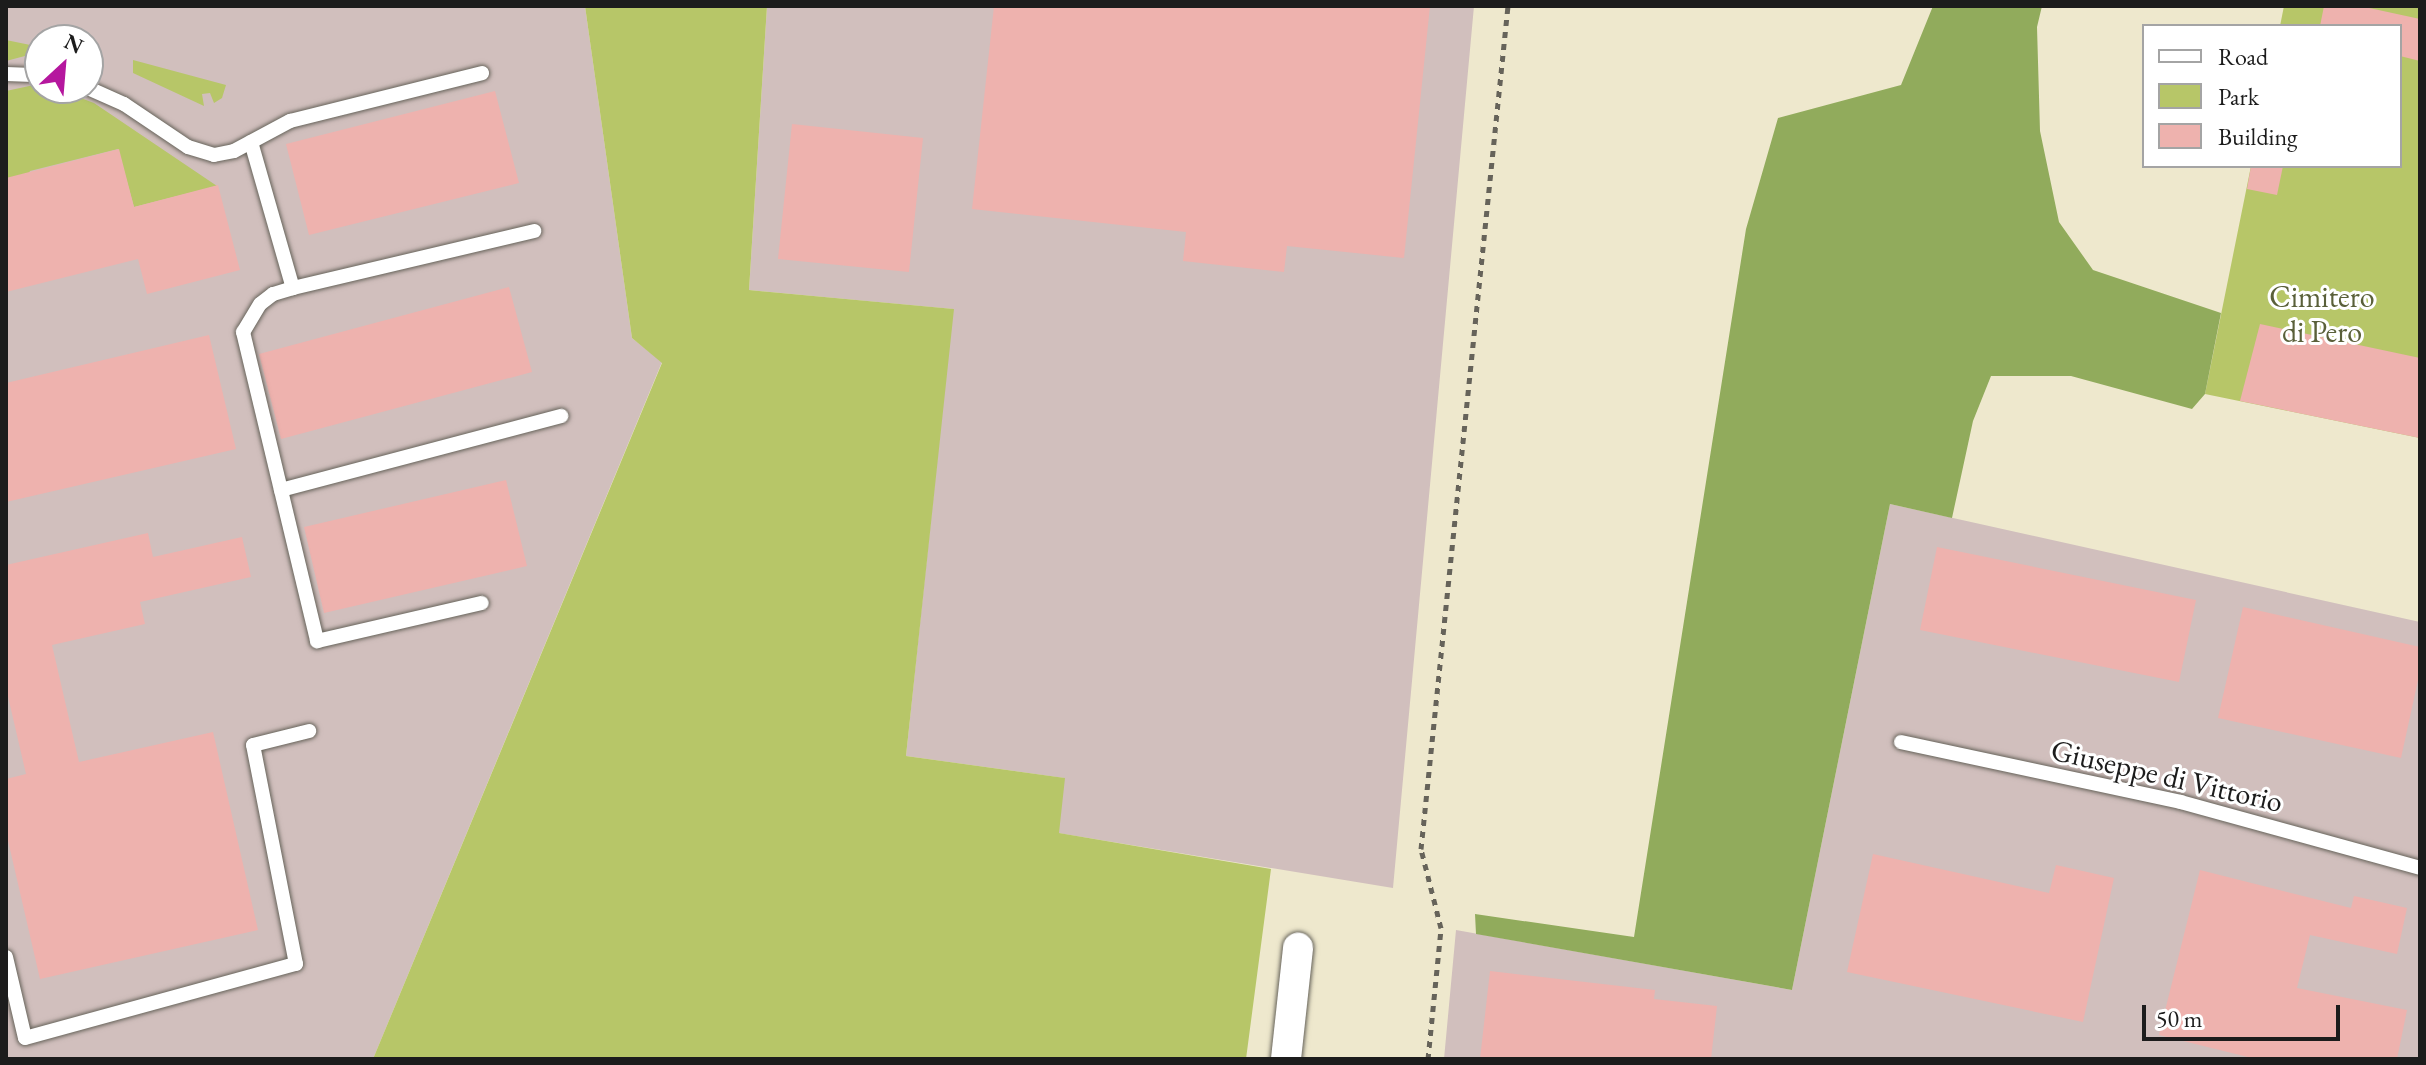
<!DOCTYPE html>
<style>
body{margin:0}
#map{position:relative;width:2426px;height:1065px;overflow:hidden;background:#eee8cd;font-family:"EB Garamond",serif}
div>[style]{position:absolute}
.industrial>*{inset:0;background:#d1bfbd}
.green>*{inset:0;background:#b7c668}
.forest>*{inset:0;background:#91ab5c}
.building>*{inset:0;background:#eeb2ae}
.path>*{height:5px;margin-top:-2.5px;transform-origin:0;background:repeating-linear-gradient(90deg,#66635a 0 6px,transparent 0 12px)}
.roads{filter:drop-shadow(0 0 2px #66635a) drop-shadow(0 0 2px #66635a)}
.service>*{height:14px;margin:-7px;padding:0 7px;transform-origin:7px;border-radius:7px;background:#fff}
.minor>*{height:30px;margin:-15px;padding:0 15px;transform-origin:15px;border-radius:15px;background:#fff}
span{translate:-50% -50%;white-space:nowrap;text-align:center;line-height:1.15;-webkit-text-stroke:6px #fff;paint-order:stroke}
.park-label{font-size:30px;color:#5a603a}
.street-label{font-size:30px;color:#1c1c1c}
.frame{position:absolute;inset:0;border:8px solid #1c1c1c;pointer-events:none}
.legend{position:absolute;left:2142px;top:24px;width:260px;height:144px;box-sizing:border-box;background:#fff;border:2px solid #a4a4a4;margin:0;padding:10px 14px;list-style:none;font-size:24px;color:#1c1c1c}
.legend li{display:flex;align-items:center;gap:16px;height:40px}
.legend b{width:40px;border:2px solid #a4a4a4}
.north{position:absolute;left:24px;top:24px;width:80px;height:80px;box-sizing:border-box;background:#fff;border:2px solid #a4a4a4;border-radius:50%;rotate:26deg;font-size:22px;font-weight:700;line-height:32px;text-align:center;color:#1c1c1c}
.north::after{content:'';display:block;margin:auto;width:28px;height:36px;background:#b5179e;clip-path:polygon(50% 0,100% 100%,50% 72%,0 100%)}
.scale{position:absolute;left:2142px;top:1005px;width:198px;height:36px;box-sizing:border-box;border:4px solid #1c1c1c;border-top:0;padding-left:10px;font-size:24px;line-height:28px;white-space:nowrap;color:#1c1c1c;-webkit-text-stroke:6px #fff;paint-order:stroke}
</style>
<div id="map">
<div class="industrial">
<i style="clip-path:polygon(evenodd,6px 6px,585px 6px,632px 338px,662px 362px,373px 1059px,6px 1059px,6px 6px,40px 40px,88px 40px,88px 88px,40px 88px,40px 40px)"></i>
<i style="clip-path:polygon(767px 6px,1474px 6px,1393px 888px,1058px 833px,1064px 778px,906px 756px,953px 309px,749px 290px)"></i>
<i style="clip-path:polygon(1890px 504px,2420px 622px,2420px 1059px,1444px 1059px,1456px 930px,1792px 990px)"></i>
</div>
<div class="green">
<i style="clip-path:polygon(585px 6px,767px 6px,749px 290px,954px 309px,906px 756px,1065px 778px,1059px 833px,1271px 869px,1246px 1059px,373px 1059px,662px 363px,632px 338px)"></i>
<i style="clip-path:polygon(2284px 6px,2420px 6px,2420px 438px,2205px 394px,2251px 166px,2400px 166px,2400px 26px,2280px 26px)"></i>
<i style="clip-path:polygon(6px 40px,40px 47px,40px 52px,6px 61px)"></i>
<i style="clip-path:polygon(133px 60px,226px 85px,222px 98px,214px 103px,210px 93px,202px 94px,204px 106px,133px 73px)"></i>
<i style="clip-path:polygon(34px 85px,54px 88px,94px 103px,217px 186px,134px 207px,118px 149px,30px 171px,6px 215px,6px 91px)"></i>
</div>
<div class="forest">
<i style="clip-path:polygon(1933px 6px,2042px 6px,2037px 27px,2040px 131px,2059px 222px,2093px 270px,2221px 313px,2205px 394px,2192px 409px,2071px 376px,1991px 376px,1973px 421px,1952px 518px,1890px 504px,1792px 990px,1476px 934px,1475px 914px,1634px 937px,1746px 229px,1778px 118px,1901px 85px)"></i>
</div>
<div class="building">
<i style="clip-path:polygon(994px 6px,1430px 6px,1404px 258px,1287px 246px,1284px 272px,1183px 261px,1186px 232px,972px 209px)"></i>
<i style="clip-path:polygon(2324px 6px,2360px 6px,2420px 19px,2420px 61px,2400px 56px,2400px 26px,2320px 26px)"></i>
<i style="clip-path:polygon(495px 91px,519px 183px,309px 235px,286px 144px)"></i>
<i style="clip-path:polygon(792px 124px,923px 138px,909px 272px,778px 259px)"></i>
<i style="clip-path:polygon(119px 149px,134px 207px,218px 185px,240px 270px,147px 294px,138px 259px,6px 292px,6px 178px)"></i>
<i style="clip-path:polygon(2251px 166px,2283px 166px,2277px 195px,2247px 189px)"></i>
<i style="clip-path:polygon(509px 287px,532px 372px,281px 439px,259px 354px)"></i>
<i style="clip-path:polygon(2260px 324px,2420px 358px,2420px 438px,2240px 401px)"></i>
<i style="clip-path:polygon(209px 335px,236px 449px,6px 502px,6px 383px)"></i>
<i style="clip-path:polygon(506px 480px,527px 566px,324px 613px,304px 527px)"></i>
<i style="clip-path:polygon(148px 533px,153px 557px,242px 537px,251px 577px,140px 602px,145px 624px,52px 645px,79px 762px,213px 732px,258px 930px,40px 979px,6px 832px,6px 779px,26px 774px,6px 688px,6px 565px)"></i>
<i style="clip-path:polygon(1937px 547px,2196px 600px,2179px 682px,1920px 630px)"></i>
<i style="clip-path:polygon(2243px 607px,2420px 647px,2420px 671px,2401px 758px,2218px 718px)"></i>
<i style="clip-path:polygon(1873px 854px,2049px 893px,2056px 865px,2114px 878px,2083px 1022px,1847px 972px)"></i>
<i style="clip-path:polygon(2200px 870px,2351px 908px,2354px 896px,2407px 908px,2397px 954px,2310px 935px,2297px 988px,2407px 1010px,2397px 1059px,2256px 1059px,2159px 1035px)"></i>
<i style="clip-path:polygon(1490px 971px,1655px 990px,1654px 999px,1717px 1006px,1711px 1059px,1480px 1059px)"></i>
</div>
<div class="path">
<i style="left:1428px;top:1059px;width:132px;rotate:-84.3deg"></i>
<i style="left:1441px;top:928px;width:81px;rotate:-104.2deg"></i>
<i style="left:1421px;top:849px;width:847px;rotate:-84.11deg"></i>
</div>
<div class="roads">
<div class="service">
<i style="left:6px;top:74px;width:34px;rotate:2deg"></i>
<i style="left:88px;top:88px;width:39px;rotate:24deg"></i>
<i style="left:124px;top:104px;width:77px;rotate:33.9deg"></i>
<i style="left:188px;top:147px;width:27px;rotate:17deg"></i>
<i style="left:214px;top:155px;width:20px;rotate:-11deg"></i>
<i style="left:234px;top:151px;width:64px;rotate:-28.2deg"></i>
<i style="left:290px;top:121px;width:198px;rotate:-14deg"></i>
<i style="left:251px;top:142px;width:152px;rotate:74deg"></i>
<i style="left:293px;top:288px;width:248px;rotate:-13.3deg"></i>
<i style="left:293px;top:288px;width:21px;rotate:163deg"></i>
<i style="left:273px;top:294px;width:16px;rotate:142deg"></i>
<i style="left:260px;top:304px;width:33px;rotate:121deg"></i>
<i style="left:243px;top:332px;width:318px;rotate:76.5deg"></i>
<i style="left:317px;top:641px;width:169px;rotate:-13deg"></i>
<i style="left:281px;top:490px;width:290px;rotate:-14.8deg"></i>
<i style="left:1901px;top:742px;width:286px;rotate:12.1deg"></i>
<i style="left:2181px;top:802px;width:248px;rotate:15.4deg"></i>
<i style="left:6px;top:957px;width:83px;rotate:76.8deg"></i>
<i style="left:25px;top:1038px;width:281px;rotate:-15.3deg"></i>
<i style="left:296px;top:964px;width:223px;rotate:-101.1deg"></i>
<i style="left:253px;top:745px;width:58px;rotate:-14deg"></i>
</div>
<div class="minor">
<i style="left:1286px;top:1059px;width:112px;rotate:-83.8deg"></i>
</div>
</div>
<div class="park-label">
<span style="left:2322px;top:314px">Cimitero<br>di Pero</span>
</div>
<div class="street-label">
<span style="left:2167px;top:776px;rotate:13deg">Giuseppe di Vittorio</span>
</div>
<div class="frame"></div>
<ul class="legend">
<li><b style="height:10px;background:#fff"></b>Road</li>
<li><b style="height:22px;background:#b7c668"></b>Park</li>
<li><b style="height:22px;background:#eeb2ae"></b>Building</li>
</ul>
<div class="north">N</div>
<div class="scale">50 m</div>
</div>
